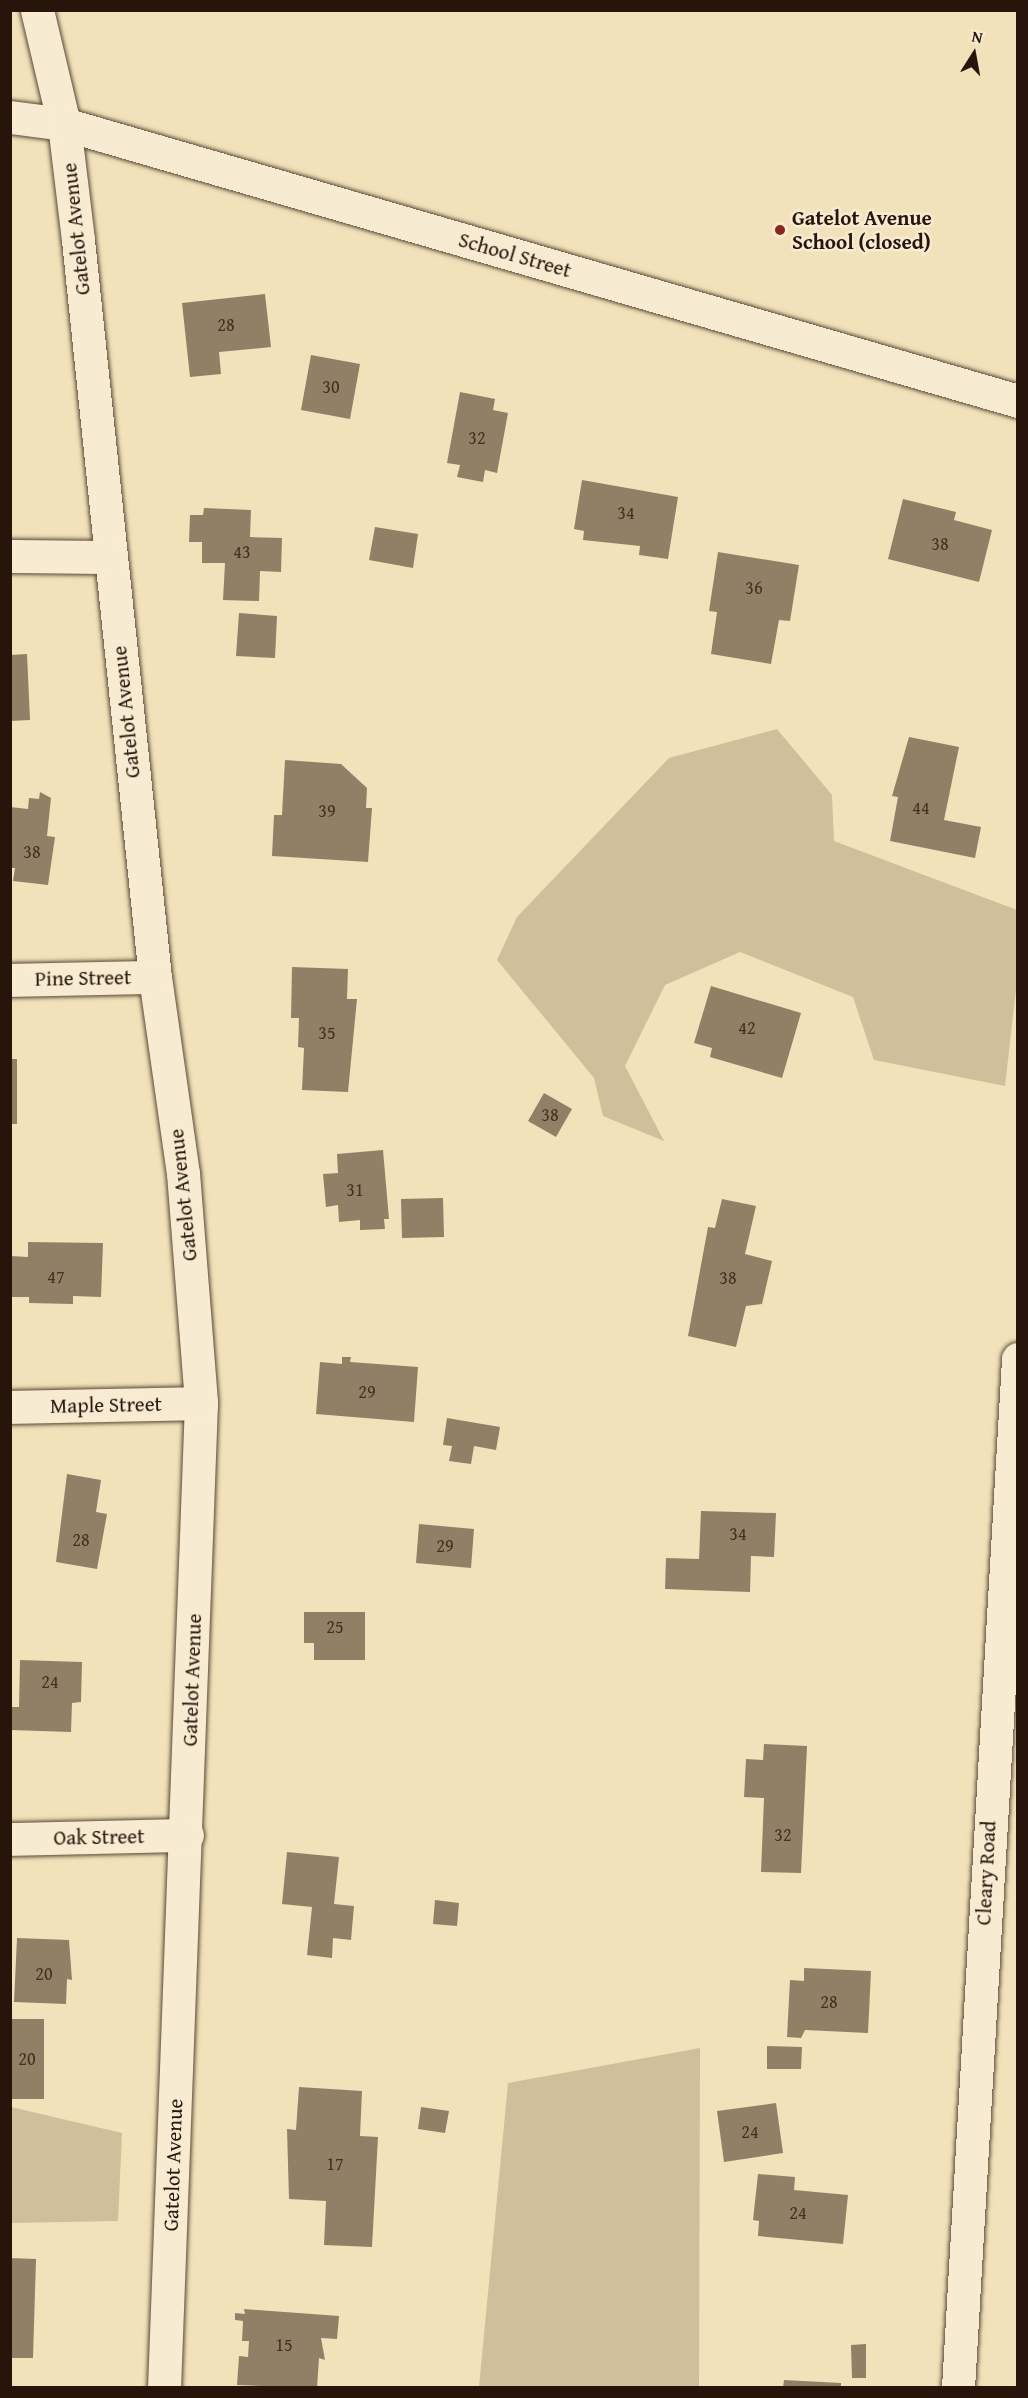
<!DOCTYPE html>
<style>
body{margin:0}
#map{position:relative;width:1028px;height:2398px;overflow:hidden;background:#f2e2b9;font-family:"Gentium Book Plus",serif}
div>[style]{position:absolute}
.green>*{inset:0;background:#cfbf9b}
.building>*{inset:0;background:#918065}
.roads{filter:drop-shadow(0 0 2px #5a4836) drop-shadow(0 0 2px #5a4836)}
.street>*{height:33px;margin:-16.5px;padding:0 16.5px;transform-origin:16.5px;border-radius:16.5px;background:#f7ecd2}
.secondary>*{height:33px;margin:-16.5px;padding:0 16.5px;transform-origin:16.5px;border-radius:16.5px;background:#f7ecd2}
.dots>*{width:16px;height:16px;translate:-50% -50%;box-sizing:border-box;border:3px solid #f7ecd2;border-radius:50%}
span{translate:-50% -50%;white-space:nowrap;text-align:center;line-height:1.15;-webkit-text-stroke:5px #f7ecd2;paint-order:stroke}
.number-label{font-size:18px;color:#423022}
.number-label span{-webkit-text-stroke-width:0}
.poi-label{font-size:21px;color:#27150b;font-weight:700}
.left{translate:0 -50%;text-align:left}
.street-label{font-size:21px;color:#27150b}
.frame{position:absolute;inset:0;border:12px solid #27150b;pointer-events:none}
.north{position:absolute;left:944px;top:24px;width:60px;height:60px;-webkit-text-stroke:4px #f7ecd2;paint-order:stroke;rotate:11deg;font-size:16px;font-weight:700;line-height:24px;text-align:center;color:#27150b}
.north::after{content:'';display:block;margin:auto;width:21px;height:27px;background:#27150b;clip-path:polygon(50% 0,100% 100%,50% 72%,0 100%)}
</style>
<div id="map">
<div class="green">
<i style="clip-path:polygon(777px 729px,832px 795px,834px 841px,1017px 910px,1017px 981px,1005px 1086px,874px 1060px,853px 997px,740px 952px,665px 985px,625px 1066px,664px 1141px,603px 1116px,594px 1078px,497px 960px,517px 917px,669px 758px)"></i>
<i style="clip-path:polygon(700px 2048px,699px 2387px,479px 2387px,508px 2083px)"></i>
<i style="clip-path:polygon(11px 2107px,122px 2133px,118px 2221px,11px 2223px)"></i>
</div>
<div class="building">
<i style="clip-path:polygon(265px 294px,271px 347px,219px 352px,221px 374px,190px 377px,182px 303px)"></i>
<i style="clip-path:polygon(311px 355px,360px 364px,350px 419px,301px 410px)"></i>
<i style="clip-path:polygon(460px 392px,495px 399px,493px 410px,508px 413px,497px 473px,485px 470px,483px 482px,457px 477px,460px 465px,447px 463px)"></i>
<i style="clip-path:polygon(582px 480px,678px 497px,668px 559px,639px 555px,640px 546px,583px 540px,584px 531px,574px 529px)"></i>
<i style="clip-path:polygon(903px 499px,956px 512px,954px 520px,992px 530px,979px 582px,888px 559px)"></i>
<i style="clip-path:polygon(204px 508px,251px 510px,250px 537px,282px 538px,281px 572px,260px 571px,259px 601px,223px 600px,225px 563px,202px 563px,202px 542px,189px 542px,190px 515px,203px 515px)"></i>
<i style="clip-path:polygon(375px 527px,418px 534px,413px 568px,369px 560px)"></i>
<i style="clip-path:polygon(718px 552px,799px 565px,790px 621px,779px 620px,771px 664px,711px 654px,717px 612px,709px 611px)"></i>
<i style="clip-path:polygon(239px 613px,277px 616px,275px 658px,236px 656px)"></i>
<i style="clip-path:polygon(27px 654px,30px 720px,10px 721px,10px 655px)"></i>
<i style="clip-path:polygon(909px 737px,959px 747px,944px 820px,981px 827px,975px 858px,890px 841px,898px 797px,892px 796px)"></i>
<i style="clip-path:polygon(285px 760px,341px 764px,367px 788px,366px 808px,372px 808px,368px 862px,272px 856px,274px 815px,282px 815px)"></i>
<i style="clip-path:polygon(40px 792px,51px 798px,47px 836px,55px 837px,48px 885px,13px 881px,15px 868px,10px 868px,10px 807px,28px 809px,29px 798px,39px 799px)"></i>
<i style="clip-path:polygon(292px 967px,348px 969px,347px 999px,357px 999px,348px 1092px,302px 1090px,304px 1048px,298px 1047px,299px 1018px,291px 1018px)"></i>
<i style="clip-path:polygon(711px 986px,801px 1013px,782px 1078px,710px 1057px,712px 1048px,694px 1043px)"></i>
<i style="clip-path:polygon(10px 1059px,17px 1059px,17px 1124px,10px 1124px)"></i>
<i style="clip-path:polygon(544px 1093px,572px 1109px,556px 1137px,528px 1121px)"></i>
<i style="clip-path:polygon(383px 1150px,389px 1219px,384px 1219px,385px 1229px,360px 1230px,360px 1220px,339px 1222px,338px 1205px,326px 1207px,323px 1174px,338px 1173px,337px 1154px)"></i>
<i style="clip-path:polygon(443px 1198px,444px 1237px,402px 1238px,401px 1199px)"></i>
<i style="clip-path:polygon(722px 1199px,756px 1206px,745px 1254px,772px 1261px,762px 1304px,746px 1306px,736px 1347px,688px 1336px,708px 1227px,715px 1228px)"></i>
<i style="clip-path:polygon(28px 1242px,103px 1243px,101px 1297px,73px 1296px,73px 1304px,29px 1303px,29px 1297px,10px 1297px,10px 1256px,28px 1257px)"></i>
<i style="clip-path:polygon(342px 1357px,351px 1357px,350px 1362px,418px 1367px,414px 1422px,316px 1414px,320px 1362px,342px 1364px)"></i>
<i style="clip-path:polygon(447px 1418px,500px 1427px,496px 1450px,474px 1446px,471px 1464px,449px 1461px,452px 1446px,443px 1445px)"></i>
<i style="clip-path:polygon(67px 1474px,101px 1480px,96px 1512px,107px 1514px,97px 1569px,56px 1562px)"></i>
<i style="clip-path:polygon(701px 1511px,776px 1513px,774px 1557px,751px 1556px,750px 1592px,665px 1589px,666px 1558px,699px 1559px)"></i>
<i style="clip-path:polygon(419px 1524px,474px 1529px,471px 1568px,416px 1563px)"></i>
<i style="clip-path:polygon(304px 1612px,365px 1612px,365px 1660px,314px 1660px,314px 1643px,304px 1643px)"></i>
<i style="clip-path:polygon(20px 1660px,82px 1662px,81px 1702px,72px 1703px,71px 1732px,10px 1730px,10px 1707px,19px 1707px)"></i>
<i style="clip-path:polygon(764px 1744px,807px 1746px,801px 1873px,761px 1872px,764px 1798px,744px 1797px,746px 1759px,763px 1760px)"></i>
<i style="clip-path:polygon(287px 1852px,339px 1857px,334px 1904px,354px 1906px,351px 1940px,333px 1938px,332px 1958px,307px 1955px,312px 1907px,282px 1904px)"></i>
<i style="clip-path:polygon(435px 1900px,459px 1903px,457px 1926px,433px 1924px)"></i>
<i style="clip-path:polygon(17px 1938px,69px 1940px,72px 1980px,67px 1979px,66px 2004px,14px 2002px)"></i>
<i style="clip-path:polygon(804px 1968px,871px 1971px,868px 2033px,805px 2030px,801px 2038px,787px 2037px,790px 1980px,804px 1981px)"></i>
<i style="clip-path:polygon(10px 2019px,44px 2019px,44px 2099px,10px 2099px)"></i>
<i style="clip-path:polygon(767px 2046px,802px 2047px,801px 2069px,767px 2069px)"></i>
<i style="clip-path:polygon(299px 2087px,362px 2091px,360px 2136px,378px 2137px,372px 2247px,324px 2245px,326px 2201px,289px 2199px,287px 2129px,296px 2130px)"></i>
<i style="clip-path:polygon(776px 2103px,783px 2153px,724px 2162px,717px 2111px)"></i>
<i style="clip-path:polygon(421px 2107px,449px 2111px,445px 2133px,418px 2129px)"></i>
<i style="clip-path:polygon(758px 2174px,795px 2177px,794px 2190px,848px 2195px,843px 2244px,758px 2236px,759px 2221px,753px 2220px)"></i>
<i style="clip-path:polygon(10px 2258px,36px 2259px,33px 2358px,10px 2358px)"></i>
<i style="clip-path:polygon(244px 2309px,339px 2316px,337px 2339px,321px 2338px,325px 2360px,319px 2358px,317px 2388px,237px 2385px,239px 2356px,248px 2357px,249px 2341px,242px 2341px,243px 2321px,235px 2320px,235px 2313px,245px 2314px)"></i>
<i style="clip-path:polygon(866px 2344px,866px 2378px,852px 2378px,851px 2345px)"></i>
<i style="clip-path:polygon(784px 2380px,841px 2383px,841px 2388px,783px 2388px)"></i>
</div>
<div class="roads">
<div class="street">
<i style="left:37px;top:10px;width:117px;rotate:76.7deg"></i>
<i style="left:64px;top:124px;width:117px;rotate:83.1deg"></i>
<i style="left:78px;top:240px;width:741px;rotate:84.04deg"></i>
<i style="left:155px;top:977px;width:198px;rotate:81.9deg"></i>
<i style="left:183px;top:1173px;width:231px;rotate:85.5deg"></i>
<i style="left:201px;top:1403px;width:986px;rotate:92.15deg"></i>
<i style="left:10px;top:556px;width:99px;rotate:0.6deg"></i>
<i style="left:10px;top:980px;width:145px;rotate:-1.2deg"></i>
<i style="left:10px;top:1407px;width:191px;rotate:-1.2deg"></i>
<i style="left:10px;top:1839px;width:177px;rotate:-1.3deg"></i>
<i style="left:958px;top:2388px;width:1031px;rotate:-86.66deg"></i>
</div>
<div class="secondary">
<i style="left:10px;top:117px;width:54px;rotate:7.4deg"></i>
<i style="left:64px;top:124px;width:993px;rotate:16.19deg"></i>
</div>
</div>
<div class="dots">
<i style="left:780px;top:230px;background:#8f2418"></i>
</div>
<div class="number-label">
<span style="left:226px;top:325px">28</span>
<span style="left:331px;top:387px">30</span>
<span style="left:477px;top:438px">32</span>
<span style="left:626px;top:513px">34</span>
<span style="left:940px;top:544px">38</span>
<span style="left:242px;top:552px">43</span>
<span style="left:754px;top:588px">36</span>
<span style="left:921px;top:808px">44</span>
<span style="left:327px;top:811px">39</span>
<span style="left:32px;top:852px">38</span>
<span style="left:747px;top:1028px">42</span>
<span style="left:327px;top:1033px">35</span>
<span style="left:550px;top:1115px">38</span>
<span style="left:355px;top:1190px">31</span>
<span style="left:56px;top:1277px">47</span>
<span style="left:728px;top:1278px">38</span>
<span style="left:367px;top:1392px">29</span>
<span style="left:738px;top:1534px">34</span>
<span style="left:81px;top:1540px">28</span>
<span style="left:445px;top:1546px">29</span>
<span style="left:335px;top:1627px">25</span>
<span style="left:50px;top:1682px">24</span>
<span style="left:783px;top:1835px">32</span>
<span style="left:44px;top:1974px">20</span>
<span style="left:829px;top:2002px">28</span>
<span style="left:27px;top:2059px">20</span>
<span style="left:750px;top:2132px">24</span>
<span style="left:335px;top:2164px">17</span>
<span style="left:798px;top:2213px">24</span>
<span style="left:284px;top:2345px">15</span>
</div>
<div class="poi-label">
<span class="left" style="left:792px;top:230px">Gatelot Avenue<br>School (closed)</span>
</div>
<div class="street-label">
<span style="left:76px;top:229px;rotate:-96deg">Gatelot Avenue</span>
<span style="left:515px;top:255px;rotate:16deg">School Street</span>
<span style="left:126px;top:712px;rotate:-96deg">Gatelot Avenue</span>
<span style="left:83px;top:978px;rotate:-1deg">Pine Street</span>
<span style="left:183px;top:1195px;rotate:-96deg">Gatelot Avenue</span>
<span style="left:106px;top:1405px;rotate:-1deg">Maple Street</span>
<span style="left:192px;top:1680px;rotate:-88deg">Gatelot Avenue</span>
<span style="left:99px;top:1837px;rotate:-1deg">Oak Street</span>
<span style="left:986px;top:1873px;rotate:-87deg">Cleary Road</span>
<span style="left:173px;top:2165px;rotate:-88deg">Gatelot Avenue</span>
</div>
<div class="frame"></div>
<div class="north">N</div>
</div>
